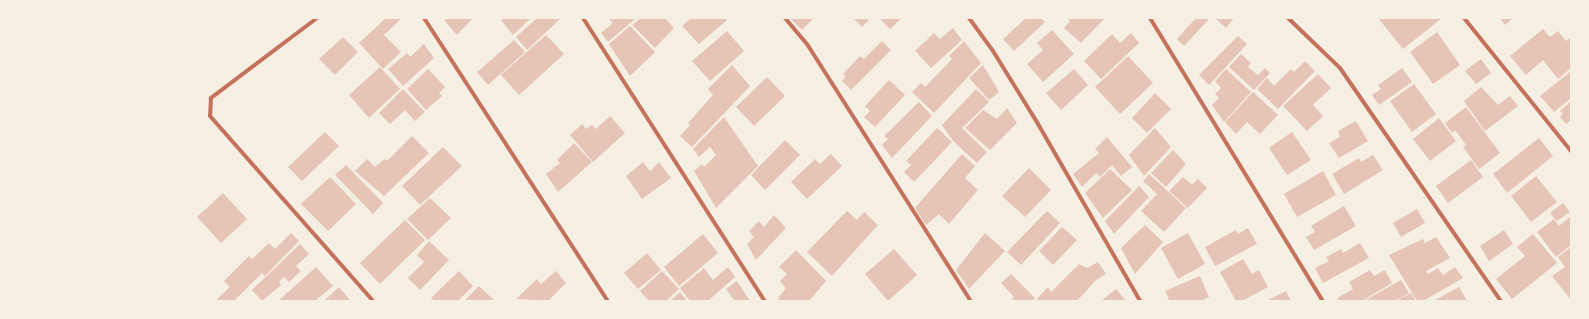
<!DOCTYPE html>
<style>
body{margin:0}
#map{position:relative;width:1589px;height:319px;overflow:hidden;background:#f6efe4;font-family:Poppins,sans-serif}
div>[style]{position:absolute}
.building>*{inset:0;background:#e6c5b7}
.minor>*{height:4px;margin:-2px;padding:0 2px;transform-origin:2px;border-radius:2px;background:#c5725c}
span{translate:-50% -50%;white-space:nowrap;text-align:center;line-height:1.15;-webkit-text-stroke:4px #f6efe4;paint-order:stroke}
.frame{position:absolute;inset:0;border:19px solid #f6efe4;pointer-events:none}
</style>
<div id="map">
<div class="building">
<i style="clip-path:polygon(386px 18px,402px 18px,384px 35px,401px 52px,383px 69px,359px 43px)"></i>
<i style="clip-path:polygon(447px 18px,473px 18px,457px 35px,444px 20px)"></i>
<i style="clip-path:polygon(504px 18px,531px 18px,513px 35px,501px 20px)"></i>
<i style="clip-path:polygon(537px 18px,561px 18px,527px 50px,516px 37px)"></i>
<i style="clip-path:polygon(608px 18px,636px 18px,608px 42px,601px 33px,613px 23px)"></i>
<i style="clip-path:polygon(641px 18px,665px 18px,674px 28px,655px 48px,632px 25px)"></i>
<i style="clip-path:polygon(691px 18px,725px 18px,727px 20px,699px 44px,682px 26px)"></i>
<i style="clip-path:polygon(790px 18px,814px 18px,802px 30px)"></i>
<i style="clip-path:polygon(853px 18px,871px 18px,862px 27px)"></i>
<i style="clip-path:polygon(879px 18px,902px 18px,890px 29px)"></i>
<i style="clip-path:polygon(1026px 18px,1041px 18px,1045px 22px,1014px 51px,1003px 39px)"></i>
<i style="clip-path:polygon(1067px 18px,1105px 18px,1081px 43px,1064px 28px,1070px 21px)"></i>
<i style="clip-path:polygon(1196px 18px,1210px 18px,1184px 46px,1177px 39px)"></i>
<i style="clip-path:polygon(1215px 18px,1234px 18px,1226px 28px)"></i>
<i style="clip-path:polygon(1378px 18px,1442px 18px,1403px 49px)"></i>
<i style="clip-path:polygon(1500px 18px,1513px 18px,1505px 25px)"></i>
<i style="clip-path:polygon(630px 26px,655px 52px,630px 76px,609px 44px)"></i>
<i style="clip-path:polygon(953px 28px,962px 40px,931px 68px,915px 51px,934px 33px,940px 39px)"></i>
<i style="clip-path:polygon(1543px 29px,1550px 37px,1558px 31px,1566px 41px,1571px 37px,1571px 68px,1558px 79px,1543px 60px,1526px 75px,1510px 56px)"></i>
<i style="clip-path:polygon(1052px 30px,1074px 54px,1043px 82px,1027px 64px,1043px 50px,1037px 43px)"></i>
<i style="clip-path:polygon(727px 31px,744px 51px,710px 81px,692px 61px)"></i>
<i style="clip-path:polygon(1437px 32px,1460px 65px,1433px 84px,1410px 52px)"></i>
<i style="clip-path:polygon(1131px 33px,1139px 43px,1101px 79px,1084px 61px,1112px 34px,1120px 43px)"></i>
<i style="clip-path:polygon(546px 35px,564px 54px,519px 95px,501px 75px)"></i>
<i style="clip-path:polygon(1238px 36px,1247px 44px,1209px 85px,1199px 75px)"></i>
<i style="clip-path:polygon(343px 37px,358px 52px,335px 75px,319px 59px)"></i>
<i style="clip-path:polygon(514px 40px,525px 52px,488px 85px,477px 72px)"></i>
<i style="clip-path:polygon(882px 41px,891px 50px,851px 90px,842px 81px,846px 76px,843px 74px,860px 56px,864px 59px)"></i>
<i style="clip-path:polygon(964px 41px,981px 63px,934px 113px,912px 92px,921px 83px,925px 87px,952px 59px,949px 56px)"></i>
<i style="clip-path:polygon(424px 44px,434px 58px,403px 86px,388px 69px,407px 53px,410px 57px)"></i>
<i style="clip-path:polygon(1241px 54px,1251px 63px,1248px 67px,1258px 75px,1265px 68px,1270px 73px,1254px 90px,1229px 67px)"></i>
<i style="clip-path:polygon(1128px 56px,1153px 83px,1120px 114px,1095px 87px)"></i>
<i style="clip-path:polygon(1481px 59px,1491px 73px,1476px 84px,1465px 71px)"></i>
<i style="clip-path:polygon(1305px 61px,1315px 71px,1278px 109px,1257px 89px,1267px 78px,1274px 86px,1291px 69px,1294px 72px)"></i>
<i style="clip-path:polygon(732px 65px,750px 86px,692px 147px,680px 136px,690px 125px,688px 123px,713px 95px,708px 89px)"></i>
<i style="clip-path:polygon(983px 65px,999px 92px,989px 100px,969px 78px)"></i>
<i style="clip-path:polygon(380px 67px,400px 89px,369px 118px,349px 95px)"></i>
<i style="clip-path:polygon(1402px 68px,1412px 82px,1379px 105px,1372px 95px,1381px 89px,1378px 85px)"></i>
<i style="clip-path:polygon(428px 69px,445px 87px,439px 93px,442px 96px,426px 110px,407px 89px)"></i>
<i style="clip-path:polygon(1074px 69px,1088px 85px,1061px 110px,1046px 93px)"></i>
<i style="clip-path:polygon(1226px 69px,1251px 92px,1224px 122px,1212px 105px,1219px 98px,1215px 94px,1221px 88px,1215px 81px)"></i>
<i style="clip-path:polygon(1571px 71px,1571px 98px,1554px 112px,1540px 96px)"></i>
<i style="clip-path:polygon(1318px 74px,1331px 88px,1313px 105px,1323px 116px,1307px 131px,1283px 106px)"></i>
<i style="clip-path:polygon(767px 77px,785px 96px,754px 126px,736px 107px)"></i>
<i style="clip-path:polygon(889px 80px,905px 95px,875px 127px,864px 117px,870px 111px,865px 106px)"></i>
<i style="clip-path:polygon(1414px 84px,1436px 114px,1412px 132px,1390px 101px)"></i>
<i style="clip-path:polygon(1481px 87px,1498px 105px,1510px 96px,1518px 106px,1485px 131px,1464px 101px)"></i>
<i style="clip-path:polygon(403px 89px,425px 112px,415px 121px,405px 110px,390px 124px,379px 113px)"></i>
<i style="clip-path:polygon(976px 89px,989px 102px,962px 128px,987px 152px,977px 163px,953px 141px,942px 125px)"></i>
<i style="clip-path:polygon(1253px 92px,1278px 115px,1260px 134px,1247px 122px,1236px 134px,1225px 122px)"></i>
<i style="clip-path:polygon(1155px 93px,1171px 109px,1147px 133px,1132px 118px)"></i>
<i style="clip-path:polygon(1571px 101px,1571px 120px,1566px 124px,1560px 117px,1563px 114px,1560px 111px)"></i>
<i style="clip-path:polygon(919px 102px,932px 116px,892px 158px,882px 145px,888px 139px,884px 136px)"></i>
<i style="clip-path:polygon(1466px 107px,1500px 153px,1479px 169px,1463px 147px,1466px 145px,1455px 130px,1452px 133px,1445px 123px)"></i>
<i style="clip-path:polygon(1007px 108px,1017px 123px,990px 150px,965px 128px,983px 110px,997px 119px)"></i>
<i style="clip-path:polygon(610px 116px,625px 133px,593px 162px,570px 135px,582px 124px,586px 129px,592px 125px,596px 129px)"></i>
<i style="clip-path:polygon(724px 117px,758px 166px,716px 208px,694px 171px,702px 164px,704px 167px,716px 155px,710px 147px,699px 157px,693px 149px)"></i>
<i style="clip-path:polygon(1439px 118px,1456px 141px,1430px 161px,1413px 139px)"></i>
<i style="clip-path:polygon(1356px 121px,1368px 141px,1339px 158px,1329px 143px,1340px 137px,1338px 131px)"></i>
<i style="clip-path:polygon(937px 128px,952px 142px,914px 182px,904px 172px,911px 165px,906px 161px)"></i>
<i style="clip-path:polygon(1155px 128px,1171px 147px,1144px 176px,1129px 155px)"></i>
<i style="clip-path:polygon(325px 132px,339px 146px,302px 181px,288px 167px)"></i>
<i style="clip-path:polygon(1292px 132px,1311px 160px,1287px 175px,1269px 148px)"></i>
<i style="clip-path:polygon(412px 136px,429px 153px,384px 196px,355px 171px,367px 159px,375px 167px,385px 159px,387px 161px)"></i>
<i style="clip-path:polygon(1107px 137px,1132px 167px,1121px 176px,1112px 165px,1100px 177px,1096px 173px,1082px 187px,1073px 174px,1099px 153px,1095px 149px)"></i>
<i style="clip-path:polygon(1539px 138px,1553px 156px,1507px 193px,1493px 174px)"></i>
<i style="clip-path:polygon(785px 140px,800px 155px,765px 190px,751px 175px)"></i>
<i style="clip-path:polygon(574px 143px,592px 162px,558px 192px,546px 174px,560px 163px,557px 160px)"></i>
<i style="clip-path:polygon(443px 147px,462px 166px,420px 205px,402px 186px)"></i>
<i style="clip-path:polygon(1173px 150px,1186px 164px,1166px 187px,1151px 173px)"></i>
<i style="clip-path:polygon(831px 154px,842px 166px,807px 199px,791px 182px,815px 159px,820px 164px)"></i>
<i style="clip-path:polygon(962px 154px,975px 166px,965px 178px,978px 190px,949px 224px,939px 214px,926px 225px,915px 208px)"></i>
<i style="clip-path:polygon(1373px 155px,1383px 170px,1344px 194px,1332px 174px,1359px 158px,1361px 162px)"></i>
<i style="clip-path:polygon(1471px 160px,1483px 177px,1448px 203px,1436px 186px)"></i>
<i style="clip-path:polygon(643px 162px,650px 171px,659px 162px,671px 178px,642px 199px,626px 176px)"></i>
<i style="clip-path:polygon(346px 165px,383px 203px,373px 214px,335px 175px)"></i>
<i style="clip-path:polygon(1029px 168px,1051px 190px,1025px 217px,1002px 196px)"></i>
<i style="clip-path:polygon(1110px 169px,1132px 190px,1103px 218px,1085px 193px)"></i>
<i style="clip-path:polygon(1323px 171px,1336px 195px,1297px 217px,1284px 194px)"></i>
<i style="clip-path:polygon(1149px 174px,1186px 208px,1164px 232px,1141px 211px,1157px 194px,1143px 181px)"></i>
<i style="clip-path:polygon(1536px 176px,1557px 202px,1531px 222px,1511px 196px)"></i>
<i style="clip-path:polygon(330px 177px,356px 204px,328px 231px,301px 204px)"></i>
<i style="clip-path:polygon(1183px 177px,1192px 185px,1198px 179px,1207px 188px,1188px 208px,1169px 191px)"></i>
<i style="clip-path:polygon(1139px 186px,1149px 197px,1114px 234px,1105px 221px)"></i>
<i style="clip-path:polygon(223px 193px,247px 219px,221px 243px,197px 217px)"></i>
<i style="clip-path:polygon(430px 198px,451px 218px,428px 240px,407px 219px)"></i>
<i style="clip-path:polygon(1563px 203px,1570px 212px,1557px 221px,1550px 213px)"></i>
<i style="clip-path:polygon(1344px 206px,1356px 226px,1314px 250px,1306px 237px,1315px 232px,1311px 226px)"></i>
<i style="clip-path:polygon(1417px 209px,1425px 223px,1401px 237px,1393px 223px)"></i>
<i style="clip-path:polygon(847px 211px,857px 220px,864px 212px,878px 225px,832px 276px,807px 252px)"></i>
<i style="clip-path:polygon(1047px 211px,1060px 223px,1021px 265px,1007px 252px)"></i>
<i style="clip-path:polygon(774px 215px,786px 228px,756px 260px,747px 244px,754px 237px,749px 231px,759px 221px,764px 227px)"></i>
<i style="clip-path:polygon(1571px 216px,1571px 245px,1556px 257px,1537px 232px,1554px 219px,1559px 226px)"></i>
<i style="clip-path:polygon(405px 220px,425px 240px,380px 284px,360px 263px)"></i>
<i style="clip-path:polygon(1145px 225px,1163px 242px,1135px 274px,1121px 248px)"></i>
<i style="clip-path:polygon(1062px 227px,1077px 240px,1053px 265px,1039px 251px)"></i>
<i style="clip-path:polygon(1248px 228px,1257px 244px,1215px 266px,1205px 247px,1236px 230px,1238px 234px)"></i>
<i style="clip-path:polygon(1504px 230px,1513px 244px,1489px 261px,1480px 246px)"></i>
<i style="clip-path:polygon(291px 233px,299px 241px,265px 276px,262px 273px,234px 301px,215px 301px,230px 287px,224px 281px,249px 256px,252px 259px,269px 243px,275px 249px)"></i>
<i style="clip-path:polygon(985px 233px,1005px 251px,969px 289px,956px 270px)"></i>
<i style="clip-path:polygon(1188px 233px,1205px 264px,1178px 279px,1161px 248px)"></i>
<i style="clip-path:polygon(703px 234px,718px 253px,679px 286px,664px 267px)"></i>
<i style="clip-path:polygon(1533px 234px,1557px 263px,1512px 299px,1496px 279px,1525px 256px,1517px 247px)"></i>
<i style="clip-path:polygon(1436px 237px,1450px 258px,1426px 271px,1428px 274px,1438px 268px,1443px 275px,1455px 267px,1463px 278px,1423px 301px,1417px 301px,1389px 255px,1423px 239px,1425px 243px)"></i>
<i style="clip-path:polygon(429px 241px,449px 260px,420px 290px,408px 278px,424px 262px,417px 255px)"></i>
<i style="clip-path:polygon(1360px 243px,1369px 258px,1323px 283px,1315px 268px,1329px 261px,1326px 257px,1341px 249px,1343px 253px)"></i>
<i style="clip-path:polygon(300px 244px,309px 254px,296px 266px,301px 271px,289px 282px,284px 277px,279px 282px,281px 285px,262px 301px,252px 290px)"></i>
<i style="clip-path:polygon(1571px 247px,1571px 300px,1552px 276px,1565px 267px,1558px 257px)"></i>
<i style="clip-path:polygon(894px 249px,917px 275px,888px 301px,865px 274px)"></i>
<i style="clip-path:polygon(796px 250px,826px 281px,809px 301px,780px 301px,778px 298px,786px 288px,780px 281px,787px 274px,779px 267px)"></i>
<i style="clip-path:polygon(647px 253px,661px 270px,638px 289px,624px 273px)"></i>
<i style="clip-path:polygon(1243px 259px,1252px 274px,1259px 270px,1268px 287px,1242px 301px,1236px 301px,1220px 272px)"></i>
<i style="clip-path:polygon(1098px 262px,1106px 274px,1095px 281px,1077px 301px,1039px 301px,1037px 299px,1048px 287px,1051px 292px,1079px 264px,1087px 268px)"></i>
<i style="clip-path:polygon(316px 267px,333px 286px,315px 301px,278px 301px)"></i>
<i style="clip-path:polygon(728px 267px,735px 277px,708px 301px,690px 301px,680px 288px,704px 268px,713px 280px)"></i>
<i style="clip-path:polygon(1370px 270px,1374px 276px,1385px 270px,1392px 283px,1362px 301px,1339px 301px,1337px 298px,1353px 289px,1349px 282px)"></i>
<i style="clip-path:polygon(459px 271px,473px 286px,458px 301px,434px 301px,431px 298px)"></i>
<i style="clip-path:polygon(556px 271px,566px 283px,548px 301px,516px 299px,537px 279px,541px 284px)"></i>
<i style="clip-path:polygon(662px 271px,679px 289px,666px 301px,649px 301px,640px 291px)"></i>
<i style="clip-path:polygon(1011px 274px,1035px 298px,1032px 301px,1011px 301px,1014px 297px,1001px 283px)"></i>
<i style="clip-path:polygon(1200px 276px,1209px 297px,1200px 301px,1163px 301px,1169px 299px,1165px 291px)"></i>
<i style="clip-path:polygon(1401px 280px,1409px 293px,1395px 301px,1364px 301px)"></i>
<i style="clip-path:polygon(737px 281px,750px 301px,735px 301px,726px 289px)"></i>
<i style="clip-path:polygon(479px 286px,495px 301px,464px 301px)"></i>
<i style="clip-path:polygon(339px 287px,349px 299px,347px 301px,324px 301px)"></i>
<i style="clip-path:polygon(1459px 287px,1467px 301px,1433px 301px)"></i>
<i style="clip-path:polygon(1116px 289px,1126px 301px,1101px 301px)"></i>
<i style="clip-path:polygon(1286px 291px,1291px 301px,1266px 301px)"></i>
<i style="clip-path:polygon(680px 292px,687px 301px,670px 301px)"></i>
<i style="clip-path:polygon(1411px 293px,1416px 301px,1396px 301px)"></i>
</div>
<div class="minor">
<i style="left:317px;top:18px;width:133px;rotate:143deg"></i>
<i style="left:211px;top:98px;width:18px;rotate:93deg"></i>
<i style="left:210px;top:116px;width:247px;rotate:48.6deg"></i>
<i style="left:424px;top:18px;width:338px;rotate:57deg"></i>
<i style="left:583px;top:18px;width:336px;rotate:57.3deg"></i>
<i style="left:785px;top:18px;width:34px;rotate:50deg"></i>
<i style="left:807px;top:44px;width:305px;rotate:57.5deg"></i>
<i style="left:969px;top:18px;width:41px;rotate:54deg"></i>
<i style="left:993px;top:51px;width:86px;rotate:58.3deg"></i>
<i style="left:1038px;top:124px;width:204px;rotate:60deg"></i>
<i style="left:1150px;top:18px;width:332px;rotate:58.6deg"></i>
<i style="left:1288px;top:18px;width:72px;rotate:43.9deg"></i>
<i style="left:1340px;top:68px;width:283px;rotate:55.4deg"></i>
<i style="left:1464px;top:18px;width:171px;rotate:51.2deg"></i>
</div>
<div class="frame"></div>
</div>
